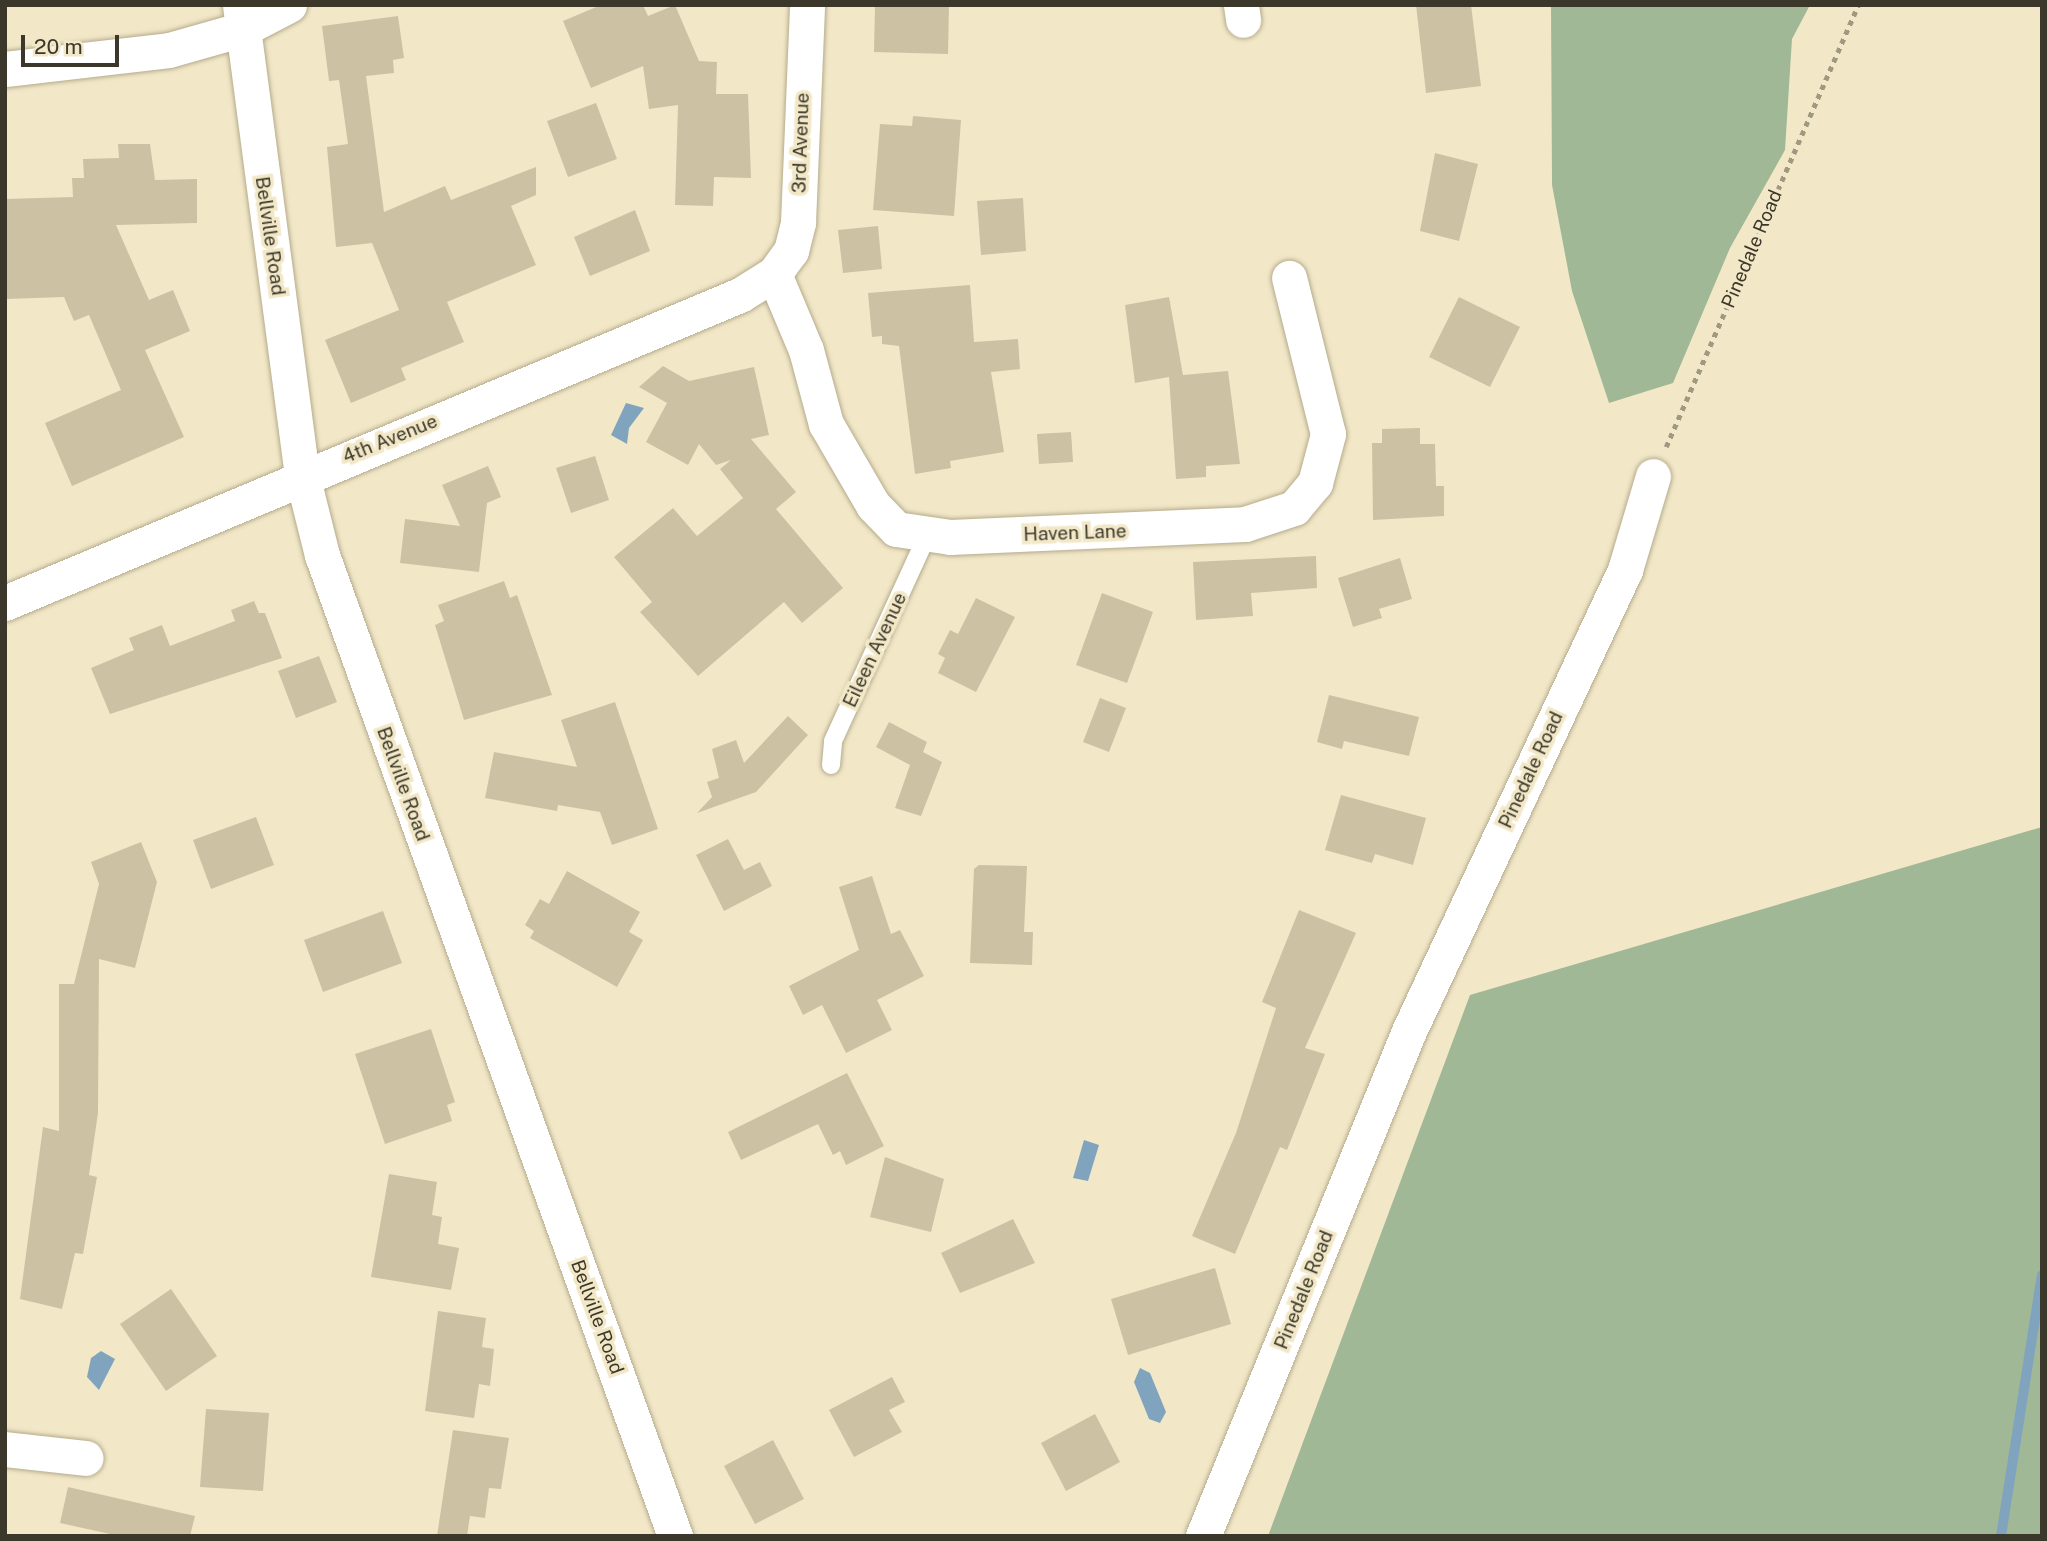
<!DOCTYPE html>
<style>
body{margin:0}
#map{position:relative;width:2047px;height:1541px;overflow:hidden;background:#f2e8c8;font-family:"Public Sans",sans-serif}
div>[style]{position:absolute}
.forest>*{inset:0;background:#a1b896}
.water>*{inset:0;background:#80a4be}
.stream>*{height:10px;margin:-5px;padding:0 5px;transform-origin:5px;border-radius:5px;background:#80a4be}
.building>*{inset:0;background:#ccc2a3}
.path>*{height:4.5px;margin-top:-2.25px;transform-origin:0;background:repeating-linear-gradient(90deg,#a09981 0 5px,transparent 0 10px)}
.roads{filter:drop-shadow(0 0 2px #b5ab8c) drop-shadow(0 0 2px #b5ab8c)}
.lane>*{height:18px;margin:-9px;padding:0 9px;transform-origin:9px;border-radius:9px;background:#fff}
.street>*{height:35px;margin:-17.5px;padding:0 17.5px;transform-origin:17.5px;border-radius:17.5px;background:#fff}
span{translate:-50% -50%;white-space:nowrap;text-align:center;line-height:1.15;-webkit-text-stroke:7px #f2e8c8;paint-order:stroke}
.street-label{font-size:19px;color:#3b372a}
.frame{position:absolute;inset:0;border:7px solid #3b372a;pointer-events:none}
.scale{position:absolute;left:21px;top:35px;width:98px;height:32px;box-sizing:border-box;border:4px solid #3b372a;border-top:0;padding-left:9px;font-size:21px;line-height:24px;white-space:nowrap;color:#3b372a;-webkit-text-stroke:5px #f2e8c8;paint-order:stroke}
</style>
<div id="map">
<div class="forest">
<i style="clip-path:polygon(1551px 5px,1810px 5px,1792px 39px,1785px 150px,1730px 248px,1673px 383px,1609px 403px,1572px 291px,1552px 185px)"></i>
<i style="clip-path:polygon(2042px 827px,2042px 1536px,1268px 1536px,1470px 995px)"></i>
</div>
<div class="water">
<i style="clip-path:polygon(626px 403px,644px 408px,629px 428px,627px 444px,611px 435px)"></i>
<i style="clip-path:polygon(1084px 1140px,1099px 1145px,1088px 1181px,1073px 1178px)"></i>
<i style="clip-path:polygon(101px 1351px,115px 1359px,99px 1390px,87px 1377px,91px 1358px)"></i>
<i style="clip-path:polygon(1140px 1368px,1150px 1373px,1166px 1412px,1160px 1423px,1149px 1419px,1134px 1382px)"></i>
</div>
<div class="stream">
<i style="left:2001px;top:1536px;width:264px;rotate:-81.1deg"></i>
</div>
<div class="building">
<i style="clip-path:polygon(601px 5px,643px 5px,648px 16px,675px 5px,699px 61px,717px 62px,716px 94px,748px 94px,751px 178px,714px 177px,713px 206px,675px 205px,678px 105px,649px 109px,643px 66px,591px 88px,563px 21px)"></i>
<i style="clip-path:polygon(875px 5px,949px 5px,948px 54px,874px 52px)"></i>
<i style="clip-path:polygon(1416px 5px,1471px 5px,1481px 86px,1426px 93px)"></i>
<i style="clip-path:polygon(398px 16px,404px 58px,393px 60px,394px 73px,366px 76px,384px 212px,445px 186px,451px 200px,536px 167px,536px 195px,511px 206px,536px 265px,447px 302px,464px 342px,401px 368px,406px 380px,351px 403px,325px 340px,399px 310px,372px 243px,336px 247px,327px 147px,348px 144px,339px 80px,329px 81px,322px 26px)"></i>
<i style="clip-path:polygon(596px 103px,617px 159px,568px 177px,547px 121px)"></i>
<i style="clip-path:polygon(913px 116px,961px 120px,954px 216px,873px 210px,880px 124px,912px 126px)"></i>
<i style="clip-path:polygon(118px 144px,150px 144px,155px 180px,197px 179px,197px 223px,116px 225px,149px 300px,173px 290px,190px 331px,145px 350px,184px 437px,72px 486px,45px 423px,121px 390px,89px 315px,74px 321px,64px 297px,6px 299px,5px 199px,73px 197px,72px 178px,84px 178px,83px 159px,119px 158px)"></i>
<i style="clip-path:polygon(1435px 153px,1478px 164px,1459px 241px,1420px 231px)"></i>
<i style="clip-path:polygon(1023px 198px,1026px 251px,981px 255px,977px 201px)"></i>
<i style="clip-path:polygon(635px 210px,650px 251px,590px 276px,574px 237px)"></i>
<i style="clip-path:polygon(878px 226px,882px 269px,843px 273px,838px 230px)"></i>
<i style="clip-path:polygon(970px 285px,974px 342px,1018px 339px,1020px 369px,991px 372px,1004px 452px,950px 461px,951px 468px,915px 474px,899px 346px,882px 344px,882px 336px,872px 337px,868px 293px)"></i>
<i style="clip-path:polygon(1169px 297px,1183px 375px,1228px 371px,1240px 464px,1206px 466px,1206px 477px,1176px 479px,1169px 377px,1135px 383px,1125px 305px)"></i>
<i style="clip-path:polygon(1459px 297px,1520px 327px,1490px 387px,1429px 357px)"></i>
<i style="clip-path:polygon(663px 366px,689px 381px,754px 367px,769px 435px,751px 439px,796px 492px,776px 509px,843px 588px,802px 623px,784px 602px,698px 676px,640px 612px,652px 602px,614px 557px,673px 508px,697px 536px,743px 498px,720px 469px,731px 460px,716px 465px,699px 444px,688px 465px,646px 442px,667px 403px,639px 387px)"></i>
<i style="clip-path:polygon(1420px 428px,1420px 444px,1435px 444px,1436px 486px,1444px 486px,1444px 516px,1373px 520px,1372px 443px,1382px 443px,1382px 429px)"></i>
<i style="clip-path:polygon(1071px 432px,1073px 462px,1039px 464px,1037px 434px)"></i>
<i style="clip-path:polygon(595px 456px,609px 500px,571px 513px,556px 468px)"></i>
<i style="clip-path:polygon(488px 466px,501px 497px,487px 503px,479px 572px,400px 563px,405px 519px,460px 526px,442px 485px)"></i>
<i style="clip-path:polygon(1316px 556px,1317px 588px,1251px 593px,1253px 616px,1196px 620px,1193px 562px)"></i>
<i style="clip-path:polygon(1400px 558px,1412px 599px,1379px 609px,1382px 618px,1353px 627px,1338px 578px)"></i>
<i style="clip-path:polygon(504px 581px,510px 598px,517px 595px,552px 695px,464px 720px,435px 625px,444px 621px,438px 605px)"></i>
<i style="clip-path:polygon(1102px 593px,1153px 612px,1127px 683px,1076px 665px)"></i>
<i style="clip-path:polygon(976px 598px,1015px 617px,976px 692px,938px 673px,945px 658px,938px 654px,950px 630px,958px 634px)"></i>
<i style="clip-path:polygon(254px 601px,259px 613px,265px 613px,282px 658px,110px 714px,91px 668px,134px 650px,129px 638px,162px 625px,170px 646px,235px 621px,231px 610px)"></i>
<i style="clip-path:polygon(319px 656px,337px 702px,296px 718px,278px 671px)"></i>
<i style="clip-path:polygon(1329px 695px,1419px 717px,1409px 756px,1344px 741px,1342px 749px,1317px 742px)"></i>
<i style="clip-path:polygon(1100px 698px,1126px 708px,1109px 752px,1083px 742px)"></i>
<i style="clip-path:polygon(615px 702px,658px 829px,612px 845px,600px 812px,558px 805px,557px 811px,485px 798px,494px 752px,577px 767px,561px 720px)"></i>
<i style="clip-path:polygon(788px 716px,808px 735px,756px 792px,697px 813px,712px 797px,707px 782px,719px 778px,712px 749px,736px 740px,744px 763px)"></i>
<i style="clip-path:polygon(889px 722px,927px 742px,923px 752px,942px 762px,921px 816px,895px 808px,910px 765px,876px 747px)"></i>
<i style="clip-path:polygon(1341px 795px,1426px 818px,1413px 865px,1375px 854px,1372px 863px,1325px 850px)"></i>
<i style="clip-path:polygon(256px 817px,274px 865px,211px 889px,193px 840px)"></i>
<i style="clip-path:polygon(728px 839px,744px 870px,760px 862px,772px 886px,724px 911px,696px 855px)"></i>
<i style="clip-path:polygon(141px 842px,157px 882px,135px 968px,99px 959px,98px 1113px,89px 1175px,97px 1177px,83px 1254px,75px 1253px,62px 1309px,20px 1299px,43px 1127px,59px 1131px,59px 984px,74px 984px,99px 884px,91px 862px)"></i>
<i style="clip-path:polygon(979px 865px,1027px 866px,1024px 932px,1033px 932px,1032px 965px,970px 963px,974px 869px)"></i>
<i style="clip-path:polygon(567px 871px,640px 912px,629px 932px,643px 940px,617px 987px,530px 938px,534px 931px,525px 925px,540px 899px,549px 904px)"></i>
<i style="clip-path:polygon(872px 876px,891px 934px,900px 930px,924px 976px,877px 1000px,892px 1030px,846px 1053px,822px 1005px,803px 1015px,789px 986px,859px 950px,839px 887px)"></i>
<i style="clip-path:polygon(1299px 910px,1356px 933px,1305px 1048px,1325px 1054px,1287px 1150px,1280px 1147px,1235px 1254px,1192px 1236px,1236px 1133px,1276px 1008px,1262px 1002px)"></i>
<i style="clip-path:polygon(383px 911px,402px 963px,323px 992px,304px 940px)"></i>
<i style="clip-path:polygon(431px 1029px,455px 1102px,447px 1105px,452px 1121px,385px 1144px,355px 1054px)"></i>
<i style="clip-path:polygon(847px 1073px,884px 1146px,846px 1165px,840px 1151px,833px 1155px,818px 1124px,741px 1160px,728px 1132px)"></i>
<i style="clip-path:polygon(885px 1157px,944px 1179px,931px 1232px,870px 1217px)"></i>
<i style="clip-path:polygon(389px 1174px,437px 1182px,432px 1215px,442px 1217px,438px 1244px,459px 1248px,451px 1290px,371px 1277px)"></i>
<i style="clip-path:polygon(1013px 1219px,1035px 1263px,960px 1293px,941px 1253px)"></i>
<i style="clip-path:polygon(1215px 1268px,1231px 1324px,1128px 1355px,1111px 1299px)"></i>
<i style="clip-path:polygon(171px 1289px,217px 1356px,166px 1391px,120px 1324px)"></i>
<i style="clip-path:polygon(438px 1311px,486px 1318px,482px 1347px,494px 1349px,490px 1386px,479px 1384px,474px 1418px,425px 1411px)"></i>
<i style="clip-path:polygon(892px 1377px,905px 1402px,889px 1410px,902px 1432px,854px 1457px,829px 1410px)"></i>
<i style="clip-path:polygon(206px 1409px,269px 1413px,263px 1491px,200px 1487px)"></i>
<i style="clip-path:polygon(1095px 1414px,1120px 1462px,1066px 1491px,1041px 1443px)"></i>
<i style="clip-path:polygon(453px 1430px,509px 1438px,501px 1489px,489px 1488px,485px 1518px,470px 1516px,467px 1536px,437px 1536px)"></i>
<i style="clip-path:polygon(773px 1440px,804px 1499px,755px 1524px,724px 1466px)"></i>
<i style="clip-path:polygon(68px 1487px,195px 1516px,190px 1536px,119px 1536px,60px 1523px)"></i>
</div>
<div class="path">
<i style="left:1666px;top:447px;width:482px;rotate:-66.5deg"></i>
</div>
<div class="roads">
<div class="lane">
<i style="left:831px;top:765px;width:24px;rotate:-85deg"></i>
<i style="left:833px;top:741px;width:226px;rotate:-65.4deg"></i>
</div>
<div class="street">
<i style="left:240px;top:5px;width:474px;rotate:82.5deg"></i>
<i style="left:302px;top:475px;width:82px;rotate:76deg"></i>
<i style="left:322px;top:555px;width:1043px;rotate:70.21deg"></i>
<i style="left:1241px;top:5px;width:15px;rotate:82deg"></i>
<i style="left:5px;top:69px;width:165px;rotate:-6.6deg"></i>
<i style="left:169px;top:50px;width:77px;rotate:-15.8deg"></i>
<i style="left:243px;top:29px;width:52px;rotate:-27.6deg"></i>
<i style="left:774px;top:274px;width:82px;rotate:67.2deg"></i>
<i style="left:806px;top:350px;width:77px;rotate:74.9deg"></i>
<i style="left:826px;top:424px;width:94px;rotate:59.9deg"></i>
<i style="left:873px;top:505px;width:33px;rotate:46deg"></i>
<i style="left:896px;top:529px;width:55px;rotate:8.4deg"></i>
<i style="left:950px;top:537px;width:295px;rotate:-2.5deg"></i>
<i style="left:1245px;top:524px;width:52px;rotate:-18.1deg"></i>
<i style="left:1294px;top:508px;width:33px;rotate:-50deg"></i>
<i style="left:1315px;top:483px;width:51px;rotate:-75.1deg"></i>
<i style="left:1328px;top:434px;width:161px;rotate:-104deg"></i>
<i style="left:5px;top:603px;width:797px;rotate:-22.74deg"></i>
<i style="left:740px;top:295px;width:40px;rotate:-32deg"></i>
<i style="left:774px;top:274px;width:29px;rotate:-54deg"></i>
<i style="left:791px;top:251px;width:30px;rotate:-76deg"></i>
<i style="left:798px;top:222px;width:217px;rotate:-87.6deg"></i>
<i style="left:5px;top:1449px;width:81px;rotate:6.3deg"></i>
<i style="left:1203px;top:1536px;width:545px;rotate:-67.81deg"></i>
<i style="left:1409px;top:1031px;width:509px;rotate:-64.89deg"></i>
<i style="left:1625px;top:570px;width:98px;rotate:-73.4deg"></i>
</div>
</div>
<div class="street-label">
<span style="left:801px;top:143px;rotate:-88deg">3rd Avenue</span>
<span style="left:270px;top:236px;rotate:82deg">Bellville Road</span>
<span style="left:1752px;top:249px;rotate:-67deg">Pinedale Road</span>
<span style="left:390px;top:439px;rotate:-22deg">4th Avenue</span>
<span style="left:1075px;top:533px;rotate:-2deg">Haven Lane</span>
<span style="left:875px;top:650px;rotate:-65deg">Eileen Avenue</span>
<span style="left:1531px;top:770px;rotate:-65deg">Pinedale Road</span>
<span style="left:403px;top:784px;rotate:70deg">Bellville Road</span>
<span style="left:1304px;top:1290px;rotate:-68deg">Pinedale Road</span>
<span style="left:597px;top:1317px;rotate:70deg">Bellville Road</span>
</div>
<div class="frame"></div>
<div class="scale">20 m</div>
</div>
